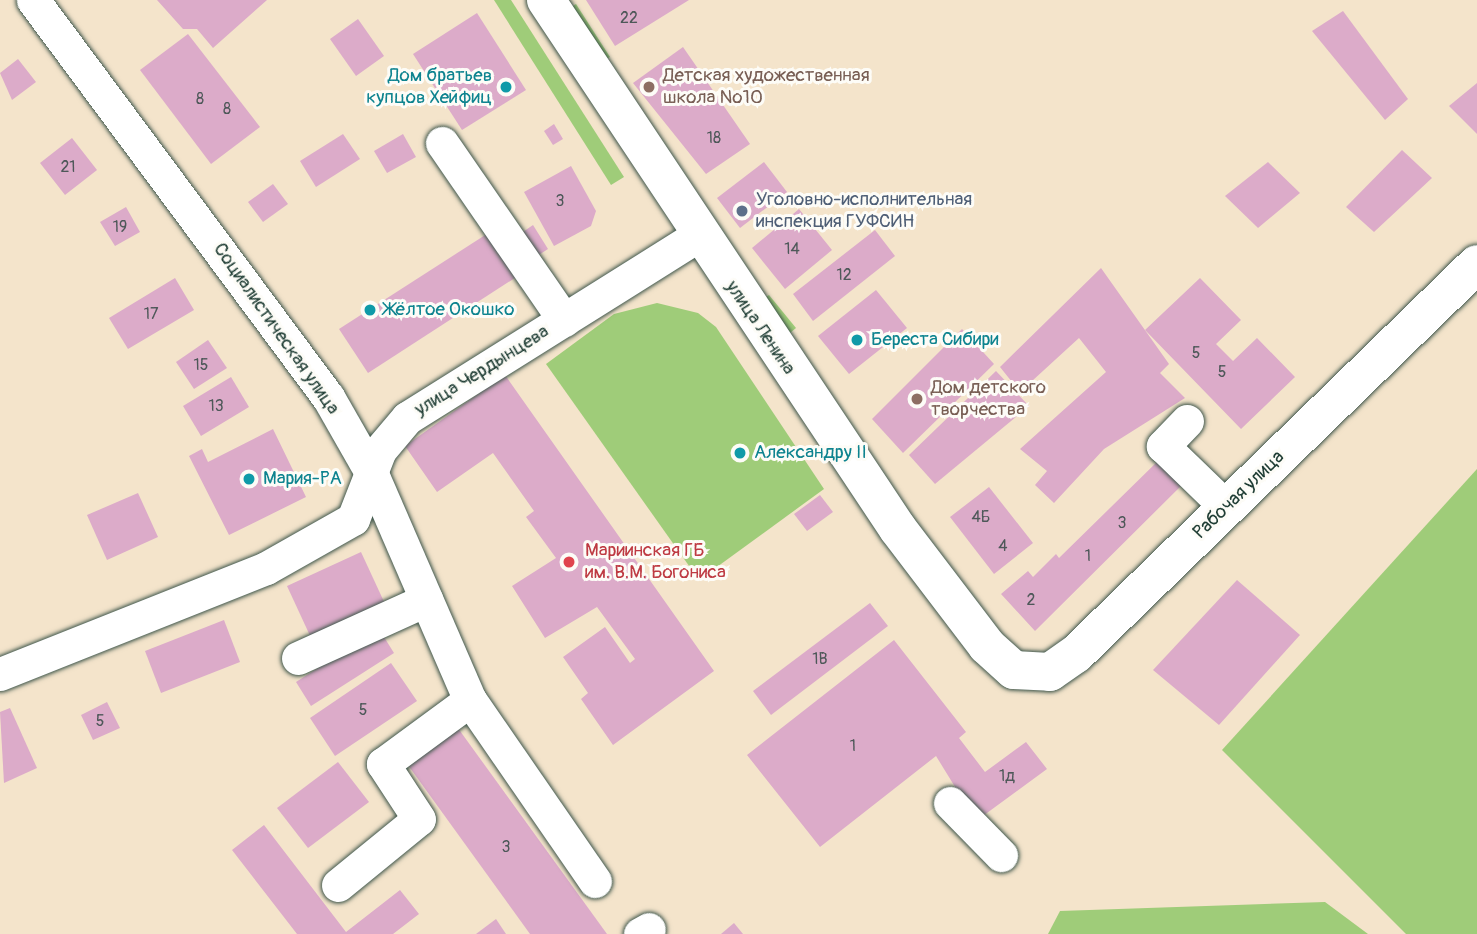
<!DOCTYPE html>
<meta charset="utf-8">
<style>
body{margin:0}
#map{position:relative;width:1477px;height:934px;overflow:hidden;background:#f4e4cb;font-family:Pangolin,sans-serif}
div>[style]{position:absolute}
.green>*{inset:0;background:#9fcc79}
.building>*{inset:0;background:#dcabc9}
.roads{filter:drop-shadow(0 0 2px #3f564b) drop-shadow(0 0 2px #3f564b)}
.minor>*{height:33px;margin:-16.5px;padding:0 16.5px;transform-origin:16.5px;border-radius:16.5px;background:#fff}
.major>*{height:38px;margin:-19px;padding:0 19px;transform-origin:19px;border-radius:19px;background:#fff}
.dots>*{width:19px;height:19px;translate:-50% -50%;box-sizing:border-box;border:4px solid #fdfcf7;border-radius:50%}
span{translate:-50% -50%;white-space:nowrap;text-align:center;line-height:1.15;-webkit-text-stroke:6px #fdfcf7;paint-order:stroke}
.number-label{font-size:16px;color:#4e5859}
.number-label span{-webkit-text-stroke-width:0}
.culture-label{font-size:19px;color:#0d838f}
.right{translate:-100% -50%;text-align:right}
.left{translate:0 -50%;text-align:left}
.education-label{font-size:19px;color:#785e54}
.service-label{font-size:19px;color:#4e5e75}
.street-label{font-size:19px;color:#1f3d34}
.health-label{font-size:19px;color:#be3a42}
</style>
<div id="map">
<div class="green">
<i style="clip-path:polygon(494px 0,511px 0,624px 177px,611px 185px)"></i>
<i style="clip-path:polygon(576px 4px,610px 57px,598px 64px,564px 12px)"></i>
<i style="clip-path:polygon(769px 295px,796px 328px,785px 337px,758px 303px)"></i>
<i style="clip-path:polygon(657px 303px,698px 313px,716px 327px,824px 489px,699px 580px,546px 364px,614px 314px)"></i>
<i style="clip-path:polygon(1477px 469px,1477px 934px,1406px 934px,1222px 750px)"></i>
<i style="clip-path:polygon(1325px 902px,1368px 934px,1048px 934px,1060px 911px)"></i>
</div>
<div class="building">
<i style="clip-path:polygon(157px 0,267px 0,213px 48px,197px 29px,183px 29px)"></i>
<i style="clip-path:polygon(586px 0,689px 0,615px 46px)"></i>
<i style="clip-path:polygon(1343px 11px,1408px 99px,1385px 120px,1312px 31px)"></i>
<i style="clip-path:polygon(477px 13px,526px 90px,462px 130px,413px 54px)"></i>
<i style="clip-path:polygon(358px 19px,384px 56px,356px 76px,330px 39px)"></i>
<i style="clip-path:polygon(188px 34px,260px 127px,211px 164px,140px 70px)"></i>
<i style="clip-path:polygon(683px 47px,750px 144px,706px 174px,633px 83px)"></i>
<i style="clip-path:polygon(18px 59px,36px 82px,12px 100px,0 73px)"></i>
<i style="clip-path:polygon(1477px 83px,1477px 134px,1449px 106px)"></i>
<i style="clip-path:polygon(554px 124px,563px 139px,553px 145px,544px 131px)"></i>
<i style="clip-path:polygon(343px 134px,360px 159px,316px 187px,300px 161px)"></i>
<i style="clip-path:polygon(403px 134px,416px 157px,387px 173px,374px 151px)"></i>
<i style="clip-path:polygon(72px 138px,97px 170px,65px 195px,40px 163px)"></i>
<i style="clip-path:polygon(1402px 150px,1432px 178px,1374px 232px,1346px 207px)"></i>
<i style="clip-path:polygon(764px 162px,787px 192px,740px 228px,717px 198px)"></i>
<i style="clip-path:polygon(1268px 162px,1300px 193px,1258px 228px,1225px 196px)"></i>
<i style="clip-path:polygon(571px 166px,596px 211px,591px 226px,554px 246px,524px 192px)"></i>
<i style="clip-path:polygon(273px 184px,288px 204px,263px 222px,248px 202px)"></i>
<i style="clip-path:polygon(126px 207px,140px 232px,115px 246px,100px 222px)"></i>
<i style="clip-path:polygon(799px 209px,832px 250px,785px 289px,752px 248px)"></i>
<i style="clip-path:polygon(533px 225px,548px 249px,531px 260px,517px 236px)"></i>
<i style="clip-path:polygon(493px 230px,521px 274px,368px 373px,339px 329px)"></i>
<i style="clip-path:polygon(875px 230px,895px 256px,813px 321px,793px 294px)"></i>
<i style="clip-path:polygon(1101px 268px,1169px 364px,1160px 373px,1185px 398px,1104px 449px,1054px 503px,1035px 485px,1047px 471px,1020px 449px,1106px 372px,1079px 338px,1020px 392px,1000px 367px)"></i>
<i style="clip-path:polygon(175px 278px,194px 310px,128px 349px,109px 318px)"></i>
<i style="clip-path:polygon(1200px 278px,1241px 320px,1216px 344px,1233px 361px,1257px 338px,1295px 377px,1241px 429px,1145px 330px)"></i>
<i style="clip-path:polygon(876px 290px,907px 328px,849px 374px,818px 336px)"></i>
<i style="clip-path:polygon(962px 329px,994px 364px,903px 453px,872px 419px)"></i>
<i style="clip-path:polygon(208px 340px,227px 368px,194px 389px,176px 362px)"></i>
<i style="clip-path:polygon(996px 371px,1029px 406px,935px 484px,909px 455px)"></i>
<i style="clip-path:polygon(505px 375px,714px 671px,613px 745px,581px 699px,588px 693px,563px 657px,605px 627px,630px 663px,635px 659px,597px 607px,545px 638px,512px 586px,556px 558px,526px 517px,534px 511px,493px 453px,437px 492px,405px 446px)"></i>
<i style="clip-path:polygon(231px 377px,249px 407px,201px 436px,183px 406px)"></i>
<i style="clip-path:polygon(273px 429px,306px 497px,229px 535px,189px 456px,202px 449px,208px 462px)"></i>
<i style="clip-path:polygon(1161px 458px,1185px 482px,1035px 631px,1001px 594px,1028px 571px,1033px 577px,1056px 554px,1059px 558px)"></i>
<i style="clip-path:polygon(989px 487px,1033px 543px,994px 574px,950px 517px)"></i>
<i style="clip-path:polygon(138px 493px,158px 537px,107px 560px,87px 515px)"></i>
<i style="clip-path:polygon(820px 495px,833px 512px,807px 531px,794px 514px)"></i>
<i style="clip-path:polygon(361px 552px,386px 606px,312px 640px,287px 586px)"></i>
<i style="clip-path:polygon(1237px 580px,1300px 635px,1219px 725px,1153px 670px)"></i>
<i style="clip-path:polygon(870px 603px,888px 626px,771px 715px,753px 691px)"></i>
<i style="clip-path:polygon(224px 620px,240px 662px,161px 693px,145px 651px)"></i>
<i style="clip-path:polygon(379px 629px,394px 653px,311px 706px,296px 682px)"></i>
<i style="clip-path:polygon(894px 640px,966px 732px,959px 738px,985px 772px,1026px 742px,1047px 769px,976px 821px,936px 756px,820px 847px,747px 755px)"></i>
<i style="clip-path:polygon(391px 663px,417px 701px,335px 756px,310px 718px)"></i>
<i style="clip-path:polygon(107px 702px,120px 728px,93px 740px,81px 715px)"></i>
<i style="clip-path:polygon(10px 708px,37px 768px,4px 783px,0 712px)"></i>
<i style="clip-path:polygon(455px 724px,607px 934px,530px 934px,405px 761px)"></i>
<i style="clip-path:polygon(338px 762px,369px 802px,308px 848px,277px 808px)"></i>
<i style="clip-path:polygon(264px 825px,346px 932px,400px 890px,419px 914px,393px 934px,297px 934px,232px 850px)"></i>
<i style="clip-path:polygon(496px 919px,506px 934px,476px 934px)"></i>
<i style="clip-path:polygon(734px 923px,743px 934px,721px 934px)"></i>
</div>
<div class="roads">
<div class="minor">
<i style="left:33px;top:0;width:495px;rotate:53.4deg"></i>
<i style="left:328px;top:397px;width:89px;rotate:60.3deg"></i>
<i style="left:372px;top:474px;width:246px;rotate:66.6deg"></i>
<i style="left:470px;top:700px;width:220px;rotate:55.4deg"></i>
<i style="left:442px;top:143px;width:215px;rotate:55.4deg"></i>
<i style="left:1187px;top:421px;width:35px;rotate:134deg"></i>
<i style="left:1163px;top:446px;width:89px;rotate:44.1deg"></i>
<i style="left:298px;top:658px;width:141px;rotate:-24.4deg"></i>
<i style="left:0;top:674px;width:286px;rotate:-21.7deg"></i>
<i style="left:266px;top:568px;width:100px;rotate:-29.4deg"></i>
<i style="left:353px;top:519px;width:74px;rotate:-68.6deg"></i>
<i style="left:380px;top:450px;width:42px;rotate:-49.8deg"></i>
<i style="left:407px;top:418px;width:342px;rotate:-32.1deg"></i>
<i style="left:950px;top:803px;width:73px;rotate:45.6deg"></i>
<i style="left:338px;top:885px;width:104px;rotate:-39.2deg"></i>
<i style="left:419px;top:819px;width:66px;rotate:-123.2deg"></i>
<i style="left:383px;top:764px;width:108px;rotate:-36.3deg"></i>
<i style="left:640px;top:934px;width:10px;rotate:-29deg"></i>
</div>
<div class="major">
<i style="left:546px;top:0;width:635px;rotate:56.36deg"></i>
<i style="left:898px;top:529px;width:147px;rotate:52.7deg"></i>
<i style="left:987px;top:646px;width:36px;rotate:42deg"></i>
<i style="left:1014px;top:670px;width:36px;rotate:3deg"></i>
<i style="left:1050px;top:672px;width:32px;rotate:-35deg"></i>
<i style="left:1076px;top:654px;width:559px;rotate:-44.2deg"></i>
</div>
</div>
<div class="dots">
<i style="left:506px;top:87px;background:#0f9aa8"></i>
<i style="left:649px;top:87px;background:#8d6e63"></i>
<i style="left:742px;top:211px;background:#5c6f8a"></i>
<i style="left:370px;top:310px;background:#0f9aa8"></i>
<i style="left:857px;top:340px;background:#0f9aa8"></i>
<i style="left:917px;top:399px;background:#8d6e63"></i>
<i style="left:740px;top:453px;background:#0f9aa8"></i>
<i style="left:249px;top:479px;background:#0f9aa8"></i>
<i style="left:569px;top:562px;background:#e0444e"></i>
</div>
<div class="number-label">
<span style="left:629px;top:18px">22</span>
<span style="left:200px;top:99px">8</span>
<span style="left:227px;top:109px">8</span>
<span style="left:714px;top:138px">18</span>
<span style="left:68px;top:167px">21</span>
<span style="left:560px;top:201px">3</span>
<span style="left:120px;top:227px">19</span>
<span style="left:792px;top:249px">14</span>
<span style="left:844px;top:275px">12</span>
<span style="left:151px;top:314px">17</span>
<span style="left:1196px;top:353px">5</span>
<span style="left:201px;top:365px">15</span>
<span style="left:1222px;top:372px">5</span>
<span style="left:216px;top:406px">13</span>
<span style="left:981px;top:517px">4Б</span>
<span style="left:1122px;top:523px">3</span>
<span style="left:1003px;top:546px">4</span>
<span style="left:1088px;top:556px">1</span>
<span style="left:1031px;top:600px">2</span>
<span style="left:820px;top:659px">1В</span>
<span style="left:363px;top:710px">5</span>
<span style="left:100px;top:721px">5</span>
<span style="left:853px;top:746px">1</span>
<span style="left:1007px;top:776px">1д</span>
<span style="left:506px;top:847px">3</span>
</div>
<div class="culture-label">
<span class="right" style="left:492px;top:87px">Дом братьев<br>купцов Хейфиц</span>
<span class="left" style="left:384px;top:310px">Жёлтое Окошко</span>
<span class="left" style="left:871px;top:340px">Береста Сибири</span>
<span class="left" style="left:754px;top:453px">Александру II</span>
<span class="left" style="left:263px;top:479px">Мария-РА</span>
</div>
<div class="education-label">
<span class="left" style="left:663px;top:87px">Детская художественная<br>школа №10</span>
<span class="left" style="left:931px;top:399px">Дом детского<br>творчества</span>
</div>
<div class="service-label">
<span class="left" style="left:756px;top:211px">Уголовно-исполнительная<br>инспекция ГУФСИН</span>
</div>
<div class="street-label">
<span style="left:760px;top:328px;rotate:56deg">улица Ленина</span>
<span style="left:276px;top:329px;rotate:55deg">Социалистическая улица</span>
<span style="left:482px;top:371px;rotate:-32deg">улица Чердынцева</span>
<span style="left:1239px;top:495px;rotate:-44deg">Рабочая улица</span>
</div>
<div class="health-label">
<span class="left" style="left:585px;top:562px">Мариинская ГБ<br>им. В.М. Богониса</span>
</div>
</div>
